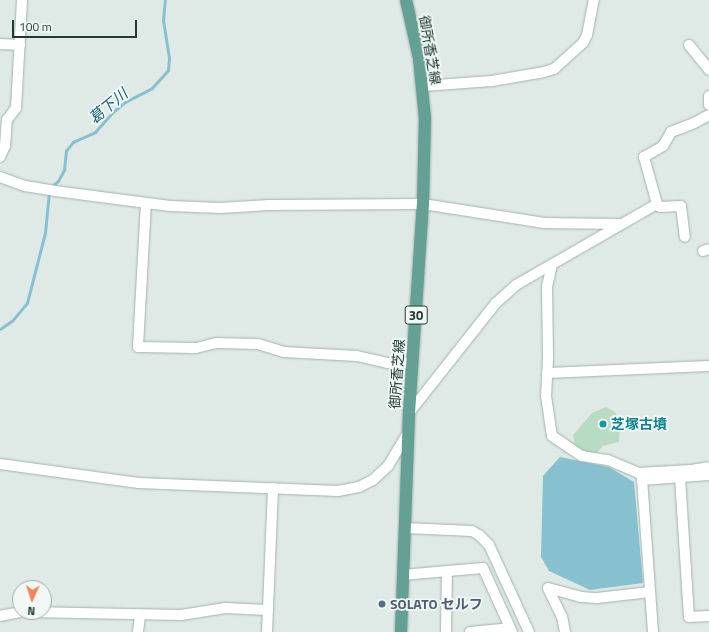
<!DOCTYPE html>
<meta charset="utf-8">
<style>
body{margin:0}
#map{position:relative;width:709px;height:632px;overflow:hidden;background:#dfeae6;font-family:"Titillium Web","Noto Sans JP",sans-serif}
div>[style]{position:absolute}
.green>*{inset:0;background:#b8dcc3}
.water>*{inset:0;background:#87c1d0}
.stream>*{height:2.5px;margin:-1.25px;padding:0 1.25px;transform-origin:1.25px;border-radius:1.25px;background:#87c1d0}
.roads{filter:drop-shadow(0 0 1px #a2b2ad) drop-shadow(0 0 1px #a2b2ad)}
.minor>*{height:10px;margin:-5px;padding:0 5px;transform-origin:5px;border-radius:5px;background:#fff}
.major>*{height:12px;margin:-6px;padding:0 6px;transform-origin:6px;border-radius:6px;background:#64a093}
.dots>*{width:11px;height:11px;translate:-50% -50%;box-sizing:border-box;border:2px solid #f0f7f4;border-radius:50%}
span{translate:-50% -50%;white-space:nowrap;text-align:center;line-height:1.15;-webkit-text-stroke:3.5px #f0f7f4;paint-order:stroke}
.shield-label span{padding:1px 3px;background:#f0f7f4;border:1px solid;border-radius:3px;-webkit-text-stroke-width:0}
.shield-label{font-size:13px;color:#213a34;font-weight:700}
.street-label{font-size:14px;color:#213a34}
.culture-label{font-size:14px;color:#0d838f;font-weight:700}
.left{translate:0 -50%;text-align:left}
.service-label{font-size:14px;color:#4e5e75;font-weight:700}
.water-label{font-size:15px;color:#1c6375;font-style:italic}
.north{position:absolute;left:12px;top:580px;width:40px;height:40px;box-sizing:border-box;background:#f0f7f4;border:1px solid #9daba7;border-radius:50%;rotate:183deg;font-size:11px;font-weight:700;line-height:16px;text-align:center;color:#213a34}
.north::after{content:'';display:block;margin:auto;width:14px;height:18px;background:#f18357;clip-path:polygon(50% 0,100% 100%,50% 72%,0 100%)}
.scale{position:absolute;left:12px;top:20px;width:125px;height:18px;box-sizing:border-box;border:2px solid #213a34;border-top:0;padding-left:5px;font-size:12px;line-height:14px;white-space:nowrap;color:#213a34;-webkit-text-stroke:3px #f0f7f4;paint-order:stroke}
</style>
<div id="map">
<div class="green">
<i style="clip-path:polygon(606px 407px,615px 412px,620px 422px,619px 442px,603px 446px,595px 455px,586px 454px,575px 446px,573px 435px,592px 413px)"></i>
</div>
<div class="water">
<i style="clip-path:polygon(560px 457px,609px 467px,634px 482px,643px 583px,590px 590px,549px 571px,541px 557px,543px 476px)"></i>
</div>
<div class="stream">
<i style="left:50px;top:188px;width:11px;rotate:-41deg"></i>
<i style="left:58px;top:181px;width:13px;rotate:-61deg"></i>
<i style="left:64px;top:170px;width:19px;rotate:-84deg"></i>
<i style="left:66px;top:151px;width:11px;rotate:-52deg"></i>
<i style="left:73px;top:142px;width:24px;rotate:-24deg"></i>
<i style="left:95px;top:132px;width:25px;rotate:-48deg"></i>
<i style="left:112px;top:113px;width:17px;rotate:-40deg"></i>
<i style="left:125px;top:102px;width:30px;rotate:-27deg"></i>
<i style="left:152px;top:88px;width:24px;rotate:-48deg"></i>
<i style="left:168px;top:70px;width:12px;rotate:-85deg"></i>
<i style="left:169px;top:58px;width:37px;rotate:-99deg"></i>
<i style="left:163px;top:21px;width:21px;rotate:-85deg"></i>
<i style="left:0;top:329px;width:14px;rotate:-34deg"></i>
<i style="left:12px;top:321px;width:23px;rotate:-50deg"></i>
<i style="left:27px;top:303px;width:72px;rotate:-75.6deg"></i>
<i style="left:45px;top:233px;width:41px;rotate:-84.4deg"></i>
</div>
<div class="roads">
<div class="minor">
<i style="left:0;top:44px;width:20px;rotate:3deg"></i>
<i style="left:689px;top:45px;width:32px;rotate:51deg"></i>
<i style="left:423px;top:86px;width:69px;rotate:-4.1deg"></i>
<i style="left:492px;top:81px;width:53px;rotate:-9.8deg"></i>
<i style="left:544px;top:72px;width:10px;rotate:-17deg"></i>
<i style="left:554px;top:69px;width:39px;rotate:-42deg"></i>
<i style="left:583px;top:43px;width:9px;rotate:-63deg"></i>
<i style="left:587px;top:35px;width:36px;rotate:-79deg"></i>
<i style="left:709px;top:96px;width:9px;rotate:90deg"></i>
<i style="left:0;top:157px;width:12px;rotate:-66deg"></i>
<i style="left:5px;top:146px;width:26px;rotate:-86deg"></i>
<i style="left:7px;top:120px;width:15px;rotate:-53deg"></i>
<i style="left:16px;top:108px;width:108px;rotate:-86.8deg"></i>
<i style="left:0;top:177px;width:27px;rotate:20deg"></i>
<i style="left:25px;top:186px;width:30px;rotate:9deg"></i>
<i style="left:55px;top:191px;width:116px;rotate:7.4deg"></i>
<i style="left:170px;top:206px;width:51px;rotate:2.2deg"></i>
<i style="left:221px;top:208px;width:48px;rotate:-3.6deg"></i>
<i style="left:269px;top:205px;width:154px;rotate:-0.4deg"></i>
<i style="left:423px;top:204px;width:123px;rotate:8.9deg"></i>
<i style="left:545px;top:223px;width:75px;rotate:0.8deg"></i>
<i style="left:146px;top:203px;width:144px;rotate:93.2deg"></i>
<i style="left:138px;top:347px;width:58px;rotate:1deg"></i>
<i style="left:196px;top:348px;width:21px;rotate:-14deg"></i>
<i style="left:216px;top:343px;width:42px;rotate:1.4deg"></i>
<i style="left:258px;top:344px;width:27px;rotate:17deg"></i>
<i style="left:284px;top:352px;width:73px;rotate:3.1deg"></i>
<i style="left:357px;top:356px;width:31px;rotate:13deg"></i>
<i style="left:387px;top:363px;width:25px"></i>
<i style="left:657px;top:204px;width:4px;rotate:45deg"></i>
<i style="left:660px;top:207px;width:21px;rotate:-3deg"></i>
<i style="left:681px;top:206px;width:31px;rotate:83deg"></i>
<i style="left:703px;top:251px;width:6px;rotate:-18deg"></i>
<i style="left:552px;top:265px;width:22px;rotate:103deg"></i>
<i style="left:547px;top:286px;width:73px;rotate:89.2deg"></i>
<i style="left:548px;top:359px;width:37px;rotate:93deg"></i>
<i style="left:546px;top:396px;width:40px;rotate:81.5deg"></i>
<i style="left:552px;top:436px;width:36px;rotate:34deg"></i>
<i style="left:582px;top:456px;width:26px;rotate:9deg"></i>
<i style="left:608px;top:460px;width:33px;rotate:23deg"></i>
<i style="left:638px;top:473px;width:53px;rotate:-3.2deg"></i>
<i style="left:691px;top:470px;width:18px;rotate:-9deg"></i>
<i style="left:547px;top:373px;width:162px;rotate:-2.5deg"></i>
<i style="left:409px;top:413px;width:140px;rotate:-51.7deg"></i>
<i style="left:496px;top:303px;width:27px;rotate:-42deg"></i>
<i style="left:516px;top:285px;width:163px;rotate:-29.9deg"></i>
<i style="left:657px;top:204px;width:49px;rotate:-105.5deg"></i>
<i style="left:644px;top:157px;width:22px;rotate:-30deg"></i>
<i style="left:663px;top:146px;width:16px;rotate:-60deg"></i>
<i style="left:671px;top:132px;width:25px;rotate:-21deg"></i>
<i style="left:694px;top:123px;width:17px;rotate:-28deg"></i>
<i style="left:0;top:464px;width:140px;rotate:7.8deg"></i>
<i style="left:139px;top:483px;width:199px;rotate:2.3deg"></i>
<i style="left:338px;top:491px;width:21px;rotate:-11deg"></i>
<i style="left:359px;top:487px;width:16px;rotate:-27deg"></i>
<i style="left:373px;top:480px;width:21px;rotate:-43deg"></i>
<i style="left:388px;top:466px;width:41px;rotate:-59deg"></i>
<i style="left:680px;top:478px;width:139px;rotate:86.3deg"></i>
<i style="left:689px;top:617px;width:20px;rotate:-3deg"></i>
<i style="left:405px;top:528px;width:67px;rotate:2.6deg"></i>
<i style="left:472px;top:531px;width:8px;rotate:30deg"></i>
<i style="left:479px;top:535px;width:14px;rotate:45deg"></i>
<i style="left:489px;top:545px;width:96px;rotate:65.3deg"></i>
<i style="left:402px;top:575px;width:81px;rotate:-4.9deg"></i>
<i style="left:483px;top:568px;width:70px;rotate:65.6deg"></i>
<i style="left:28px;top:612px;width:153px;rotate:1.1deg"></i>
<i style="left:181px;top:615px;width:45px;rotate:-9deg"></i>
<i style="left:225px;top:608px;width:43px;rotate:2.7deg"></i>
<i style="left:0;top:616px;width:20px;rotate:-11deg"></i>
<i style="left:138px;top:632px;width:17px;rotate:-83deg"></i>
<i style="left:267px;top:632px;width:144px;rotate:-87.6deg"></i>
<i style="left:446px;top:632px;width:61px;rotate:-89.1deg"></i>
<i style="left:470px;top:632px;width:40px;rotate:-5.7deg"></i>
<i style="left:565px;top:632px;width:15px;rotate:-101deg"></i>
<i style="left:562px;top:617px;width:32px;rotate:-116deg"></i>
<i style="left:548px;top:588px;width:34px;rotate:15deg"></i>
<i style="left:581px;top:597px;width:16px;rotate:4deg"></i>
<i style="left:597px;top:598px;width:53px;rotate:-6.5deg"></i>
<i style="left:653px;top:632px;width:152px;rotate:-94.1deg"></i>
<i style="left:642px;top:480px;width:67px;rotate:-4.3deg"></i>
</div>
<div class="major">
<i style="left:401px;top:632px;width:219px;rotate:-87.9deg"></i>
<i style="left:409px;top:413px;width:209px;rotate:-86.2deg"></i>
<i style="left:423px;top:204px;width:85px;rotate:-88.7deg"></i>
<i style="left:425px;top:119px;width:61px;rotate:-95.6deg"></i>
<i style="left:419px;top:58px;width:59px;rotate:-102.6deg"></i>
</div>
</div>
<div class="dots">
<i style="left:603px;top:424px;background:#0f9aa8"></i>
<i style="left:382px;top:604px;background:#5c6f8a"></i>
</div>
<div class="shield-label">
<span style="left:416px;top:315px">30</span>
</div>
<div class="street-label">
<span style="left:430px;top:50px;rotate:80deg">御所香芝線</span>
<span style="left:397px;top:374px;rotate:-86deg">御所香芝線</span>
</div>
<div class="culture-label">
<span class="left" style="left:611px;top:424px">芝塚古墳</span>
</div>
<div class="service-label">
<span class="left" style="left:390px;top:604px">SOLATO セルフ</span>
</div>
<div class="water-label">
<span style="left:108px;top:106px;rotate:-40deg">葛下川</span>
</div>
<div class="north">N</div>
<div class="scale">100 m</div>
</div>
